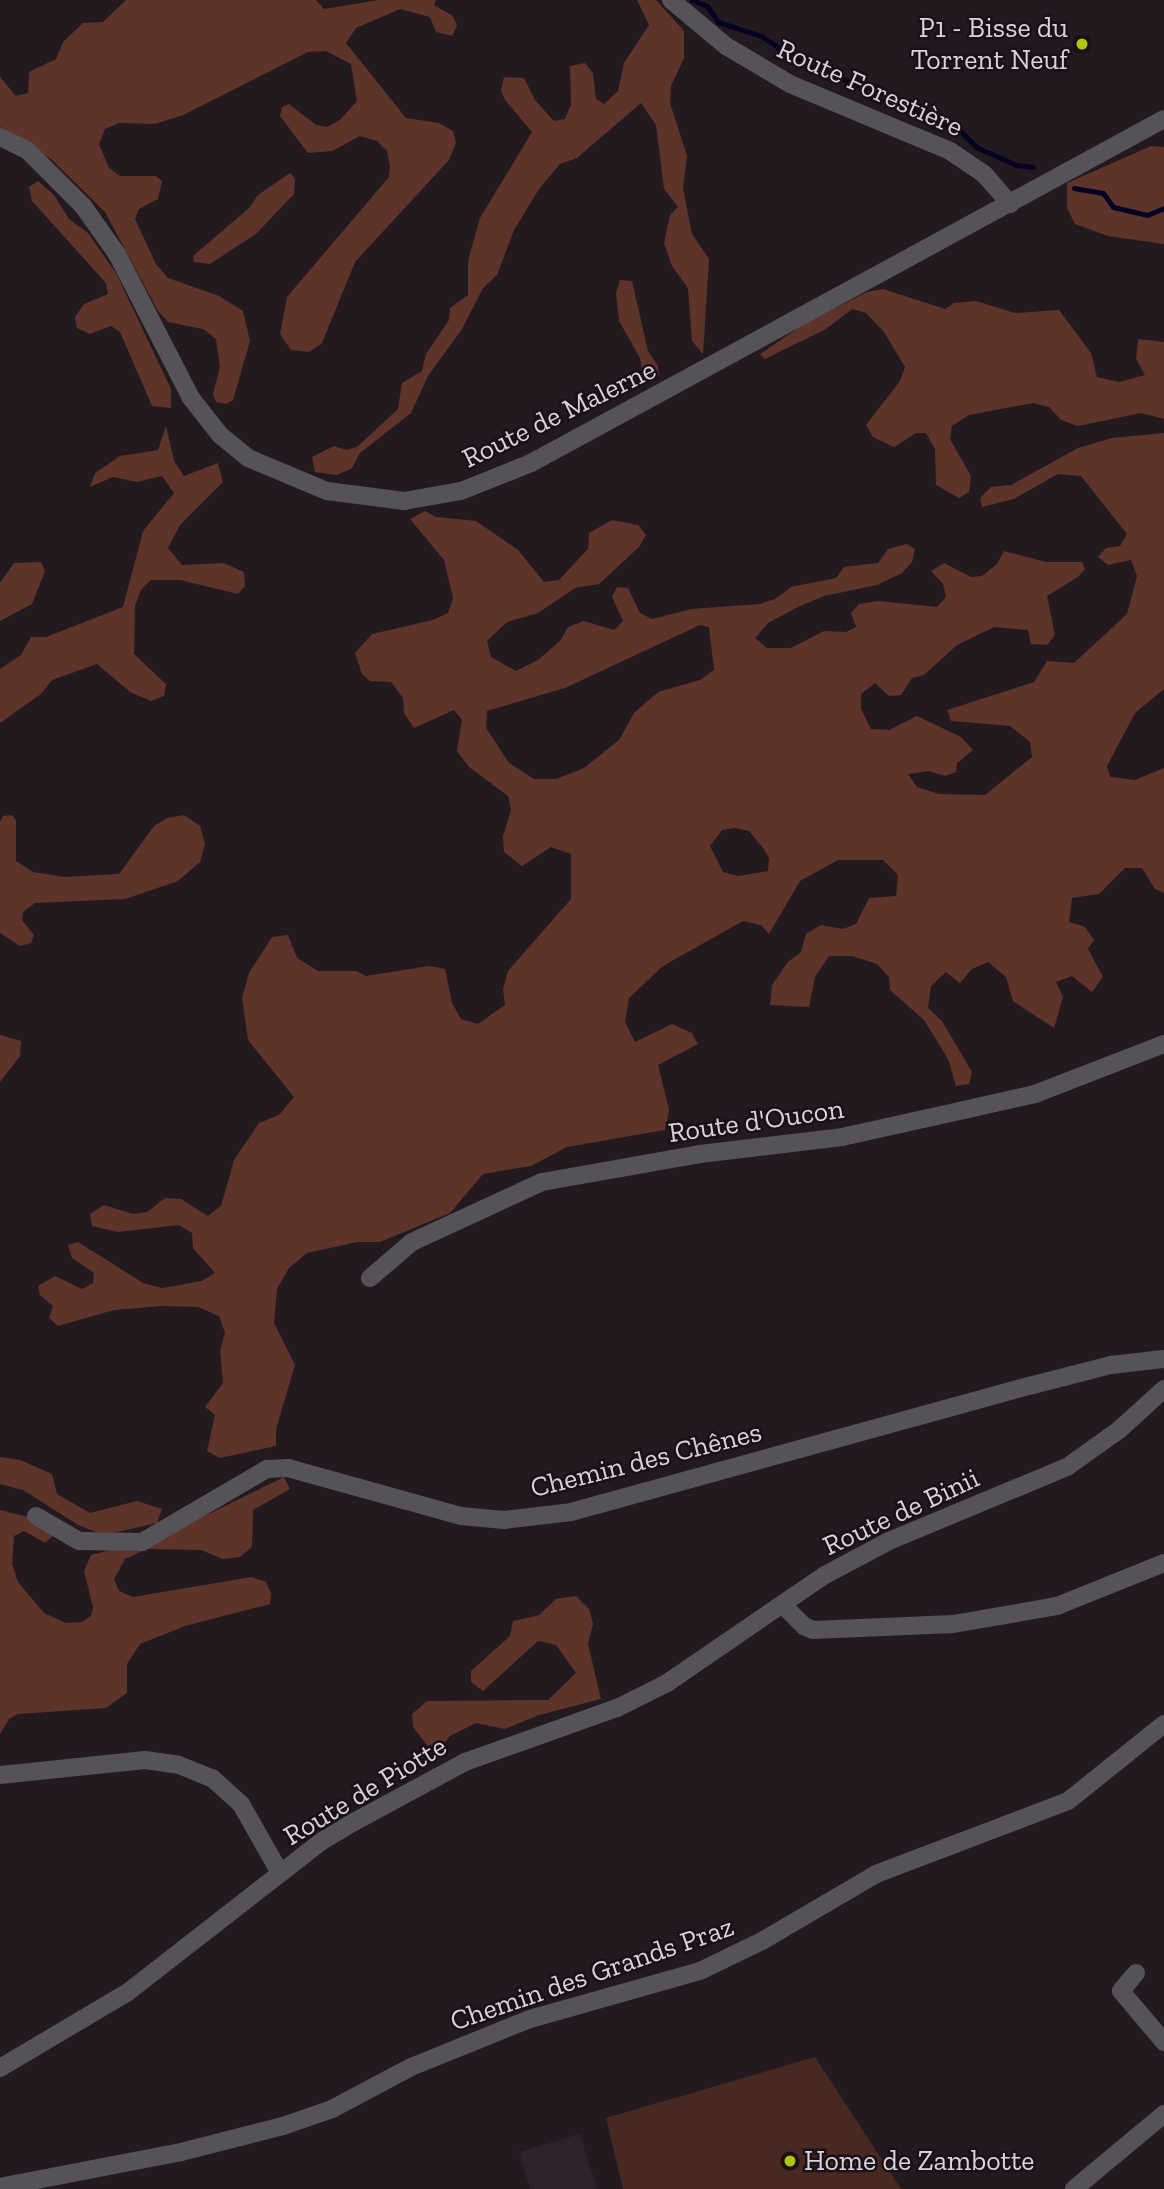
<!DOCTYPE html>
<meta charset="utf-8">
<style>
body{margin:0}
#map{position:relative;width:1164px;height:2189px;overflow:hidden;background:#231a20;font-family:"Zilla Slab",serif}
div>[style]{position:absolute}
.built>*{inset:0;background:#2e212b}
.green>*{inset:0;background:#472922}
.forest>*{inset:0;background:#5e332a}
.stream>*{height:5px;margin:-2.5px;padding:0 2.5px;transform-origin:2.5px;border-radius:2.5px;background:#060322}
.minor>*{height:18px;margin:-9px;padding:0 9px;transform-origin:9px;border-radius:9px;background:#555358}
.dots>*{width:19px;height:19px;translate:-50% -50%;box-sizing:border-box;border:4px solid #191117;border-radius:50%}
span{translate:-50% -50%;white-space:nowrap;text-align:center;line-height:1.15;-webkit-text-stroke:5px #191117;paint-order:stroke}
.poi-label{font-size:28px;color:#dad4d8}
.right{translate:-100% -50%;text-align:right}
.left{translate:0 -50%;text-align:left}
.street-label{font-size:28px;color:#dad4d8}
</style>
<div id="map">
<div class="built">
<i style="clip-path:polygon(580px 2134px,597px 2189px,530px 2189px,519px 2152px)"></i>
</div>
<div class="green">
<i style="clip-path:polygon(815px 2057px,901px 2189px,623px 2189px,606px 2118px)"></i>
</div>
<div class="forest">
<i style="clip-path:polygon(126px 0,316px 0,324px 9px,379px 0,436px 0,434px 5px,453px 16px,457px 26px,452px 36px,436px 32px,430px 17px,400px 9px,356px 28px,346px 43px,406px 118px,439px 123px,453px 131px,456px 143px,449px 160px,355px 262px,322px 343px,309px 352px,291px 350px,280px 334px,287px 297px,389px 177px,390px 166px,387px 151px,377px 141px,360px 136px,332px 151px,308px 153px,280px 116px,282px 107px,289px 104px,316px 125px,327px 127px,340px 120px,357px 101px,351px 64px,326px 51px,308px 52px,183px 115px,155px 124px,119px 123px,105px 129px,99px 144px,109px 168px,120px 176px,156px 176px,162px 181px,158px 199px,139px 209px,135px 219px,156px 264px,168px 278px,219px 296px,243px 311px,250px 341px,233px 400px,226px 404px,216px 402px,213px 394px,220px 367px,216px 339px,203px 329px,168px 322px,158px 311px,105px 212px,51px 159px,0 127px,0 77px,16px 96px,28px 93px,29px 72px,56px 59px,63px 42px,83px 23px,103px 22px)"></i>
<i style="clip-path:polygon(637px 0,656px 0,684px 31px,684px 58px,671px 86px,670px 103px,687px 156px,683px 188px,692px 234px,709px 259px,703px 354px,692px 341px,688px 288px,672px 266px,664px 243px,670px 215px,678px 207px,664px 189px,656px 125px,641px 103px,577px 158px,560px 164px,539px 189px,514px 230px,497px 275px,483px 288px,462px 329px,428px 376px,411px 413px,360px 453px,352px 468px,337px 475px,315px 472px,312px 457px,334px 446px,346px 450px,357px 447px,398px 409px,402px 383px,422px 371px,426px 354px,449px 320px,450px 308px,468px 295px,468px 261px,480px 218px,532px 132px,505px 100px,501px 90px,504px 77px,524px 78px,535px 100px,554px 121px,565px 119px,571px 105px,570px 66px,585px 63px,593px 73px,596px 99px,604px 104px,618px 91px,624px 63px,649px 25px)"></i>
<i style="clip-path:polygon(1151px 146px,1164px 147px,1164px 244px,1108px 236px,1075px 224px,1067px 208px,1067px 183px)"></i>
<i style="clip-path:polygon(290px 173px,295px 179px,294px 194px,256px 234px,210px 264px,194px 262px,193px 256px,249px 208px,258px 195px)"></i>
<i style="clip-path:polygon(38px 181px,54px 195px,69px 219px,88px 233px,116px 273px,171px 389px,171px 408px,152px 406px,120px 332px,111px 326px,90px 334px,77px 328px,75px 317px,84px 304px,108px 294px,106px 283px,32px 201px,29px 187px)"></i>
<i style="clip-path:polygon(620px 280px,632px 281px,648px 351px,658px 366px,659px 375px,644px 383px,640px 358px,619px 321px,616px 293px)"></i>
<i style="clip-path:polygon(883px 289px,945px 309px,954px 303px,976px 301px,1015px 313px,1059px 310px,1091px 353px,1097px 377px,1119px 382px,1145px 375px,1136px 359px,1138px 339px,1164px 342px,1164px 419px,1141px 413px,1078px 426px,1061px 420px,1049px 407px,1033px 403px,969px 415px,952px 426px,950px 439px,971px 476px,969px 492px,959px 498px,936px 485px,935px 449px,926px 433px,916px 433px,894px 447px,873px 437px,866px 425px,900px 381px,905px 367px,884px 332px,866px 313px,852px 309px,826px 329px,765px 359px,760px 354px,804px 324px,867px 292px)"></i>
<i style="clip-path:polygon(166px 426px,174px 461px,184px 476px,218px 463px,223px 482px,180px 525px,168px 548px,182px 565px,224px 563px,244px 572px,245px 586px,238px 594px,180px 580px,151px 580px,141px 590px,135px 606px,134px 654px,166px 684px,164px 696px,151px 701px,130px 692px,97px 664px,52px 680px,41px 694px,0 723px,0 669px,21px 655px,31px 637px,46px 637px,123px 607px,143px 531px,174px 493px,162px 476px,137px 482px,113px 477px,90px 487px,95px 473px,120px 456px,158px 450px)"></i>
<i style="clip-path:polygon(evenodd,1164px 433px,1164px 689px,1135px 713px,1107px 766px,1110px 777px,1135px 780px,1164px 768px,1164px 893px,1155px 889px,1142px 868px,1125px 868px,1099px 894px,1072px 898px,1069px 922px,1085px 927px,1094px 940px,1088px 949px,1103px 977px,1092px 992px,1072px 976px,1056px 982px,1063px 997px,1054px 1028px,1013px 1001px,1006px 977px,988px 962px,972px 969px,960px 983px,946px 972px,931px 986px,928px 1008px,942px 1021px,972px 1072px,969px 1084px,956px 1086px,948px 1059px,924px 1020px,890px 990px,889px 977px,877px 964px,852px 956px,829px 956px,815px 977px,809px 1007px,770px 1005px,772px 985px,788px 962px,801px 952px,806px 934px,821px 925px,843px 929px,856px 924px,869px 898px,896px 896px,898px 875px,883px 860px,838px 860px,800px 881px,769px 934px,761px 925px,743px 921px,663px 966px,629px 998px,625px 1022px,635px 1042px,672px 1024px,692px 1033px,698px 1044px,658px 1065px,669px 1110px,665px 1130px,567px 1147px,531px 1166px,483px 1174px,450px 1213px,380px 1242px,357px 1242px,307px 1253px,289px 1268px,277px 1289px,274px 1323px,295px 1365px,276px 1429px,276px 1446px,220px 1458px,207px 1451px,215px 1415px,205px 1407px,223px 1383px,220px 1350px,225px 1333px,219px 1316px,198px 1307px,162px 1306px,114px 1310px,58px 1326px,49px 1318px,53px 1306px,40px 1295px,38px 1286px,55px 1276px,82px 1289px,93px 1283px,94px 1273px,72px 1258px,68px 1245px,78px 1242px,143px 1283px,162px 1288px,202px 1281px,215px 1273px,193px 1248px,192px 1233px,179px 1225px,118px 1232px,92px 1226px,90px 1214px,104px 1205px,133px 1214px,147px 1212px,165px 1198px,181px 1199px,208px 1216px,221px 1206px,234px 1160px,259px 1123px,279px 1115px,294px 1097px,248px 1040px,242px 998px,249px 973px,272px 937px,288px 935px,297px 958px,318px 971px,356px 971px,366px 976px,429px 966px,445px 969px,452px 1003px,461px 1019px,478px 1024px,505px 1005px,503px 989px,508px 971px,571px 899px,571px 854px,551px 847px,522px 866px,504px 852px,503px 836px,511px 810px,508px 796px,469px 767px,457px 751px,462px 720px,454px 710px,414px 728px,404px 713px,403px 698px,391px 682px,370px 681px,362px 674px,355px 653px,372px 634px,433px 620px,448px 613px,453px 598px,444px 560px,410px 519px,425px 511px,436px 517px,476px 521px,518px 550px,544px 582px,559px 580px,588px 549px,589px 533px,612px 520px,638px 525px,646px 535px,639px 547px,599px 584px,575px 588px,538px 613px,507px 622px,487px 641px,491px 657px,516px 671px,538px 660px,560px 641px,568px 627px,584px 621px,614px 630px,623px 621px,612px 597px,617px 587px,628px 588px,640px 613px,652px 619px,692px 609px,760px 604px,775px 599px,791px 587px,836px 578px,844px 567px,878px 563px,888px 549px,907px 544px,915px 549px,912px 562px,902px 573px,877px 585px,824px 596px,798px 607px,768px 623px,755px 638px,767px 648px,791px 648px,824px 631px,846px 632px,856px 627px,851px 613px,859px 604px,878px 601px,937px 607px,946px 597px,943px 584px,931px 571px,944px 563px,971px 577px,982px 576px,997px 564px,1004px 551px,1046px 562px,1082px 562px,1085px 569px,1078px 577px,1047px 596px,1055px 635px,1047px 645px,1031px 644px,1028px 630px,994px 627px,957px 645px,924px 675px,912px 678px,901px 695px,889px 696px,875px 683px,861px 694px,861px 709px,871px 729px,889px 730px,917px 716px,961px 737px,973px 750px,957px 763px,956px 772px,945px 776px,929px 771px,908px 774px,917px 787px,939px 794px,985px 795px,1032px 757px,1030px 742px,1010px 726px,951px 721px,947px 710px,1034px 682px,1047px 661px,1074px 663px,1127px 614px,1137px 576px,1131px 560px,1108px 565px,1098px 557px,1106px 548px,1120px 546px,1127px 534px,1081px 476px,1058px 474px,1014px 499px,982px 507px,980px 498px,991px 487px,1011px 485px,1078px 448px,1112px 438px,1164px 433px,700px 625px,709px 627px,714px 670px,700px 680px,658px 692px,634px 713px,619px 740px,584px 768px,556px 779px,534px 779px,509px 763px,486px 728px,487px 711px,565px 688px,700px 625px,1164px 433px,735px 828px,749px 831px,763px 848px,769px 858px,768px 871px,738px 876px,723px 872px,710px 846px,722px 830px,735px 828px)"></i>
<i style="clip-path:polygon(41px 562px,45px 571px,32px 604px,0 621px,0 583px,14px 563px)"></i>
<i style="clip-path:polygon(12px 815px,16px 820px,16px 861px,33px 872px,64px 877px,119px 874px,154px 826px,167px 818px,184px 815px,200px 826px,205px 844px,200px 862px,178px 881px,125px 899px,35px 903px,23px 912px,22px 920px,34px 935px,31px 943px,20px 946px,0 933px,0 822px,3px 816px)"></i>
<i style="clip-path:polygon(0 1035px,21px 1041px,20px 1056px,0 1082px)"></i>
<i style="clip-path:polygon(0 1457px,20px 1460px,52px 1474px,57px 1494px,90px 1513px,137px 1501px,162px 1509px,157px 1523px,104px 1535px,78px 1525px,23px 1490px,0 1484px)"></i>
<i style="clip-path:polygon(284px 1477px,290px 1489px,253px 1510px,252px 1547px,240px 1557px,223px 1559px,201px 1550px,147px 1549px,125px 1559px,114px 1579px,119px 1591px,133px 1597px,251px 1577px,266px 1582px,271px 1593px,270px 1604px,185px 1626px,140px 1644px,127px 1664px,127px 1693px,106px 1708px,18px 1714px,9px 1719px,0 1734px,0 1510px,32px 1518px,56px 1533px,45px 1543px,24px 1531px,14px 1536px,12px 1564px,18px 1582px,44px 1613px,66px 1623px,82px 1622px,91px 1616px,93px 1607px,84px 1571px,91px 1555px,166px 1535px)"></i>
<i style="clip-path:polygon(576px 1596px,589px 1609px,593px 1624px,588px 1644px,601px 1699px,539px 1715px,505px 1729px,476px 1723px,450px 1736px,440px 1748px,430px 1749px,413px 1727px,412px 1714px,427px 1701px,548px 1700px,576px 1673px,556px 1645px,538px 1641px,483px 1691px,471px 1682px,471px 1671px,510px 1636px,513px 1621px,539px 1615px,556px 1599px)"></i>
</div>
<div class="stream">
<i style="left:692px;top:0;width:16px;rotate:22deg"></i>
<i style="left:707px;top:6px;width:19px;rotate:55deg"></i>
<i style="left:718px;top:22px;width:45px;rotate:18deg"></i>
<i style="left:761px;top:36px;width:51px;rotate:33.1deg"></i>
<i style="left:804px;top:64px;width:66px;rotate:21.2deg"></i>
<i style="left:913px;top:111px;width:26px;rotate:36deg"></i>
<i style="left:934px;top:126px;width:22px;rotate:3deg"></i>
<i style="left:956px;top:127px;width:30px;rotate:44deg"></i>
<i style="left:978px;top:148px;width:42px;rotate:24.1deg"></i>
<i style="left:1016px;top:165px;width:17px;rotate:7deg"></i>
<i style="left:1074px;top:188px;width:29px;rotate:10deg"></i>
<i style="left:1103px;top:193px;width:17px;rotate:54deg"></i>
<i style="left:1113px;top:207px;width:35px;rotate:13deg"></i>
<i style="left:1147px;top:215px;width:18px;rotate:-22deg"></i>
</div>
<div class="minor">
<i style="left:671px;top:0;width:72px;rotate:39.9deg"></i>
<i style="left:726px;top:46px;width:74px;rotate:30.7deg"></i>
<i style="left:790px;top:84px;width:173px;rotate:22.7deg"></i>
<i style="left:950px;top:151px;width:41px;rotate:34.1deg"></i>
<i style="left:984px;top:174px;width:40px;rotate:49deg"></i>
<i style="left:0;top:137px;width:30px;rotate:26deg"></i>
<i style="left:27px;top:150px;width:79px;rotate:45deg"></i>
<i style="left:83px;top:206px;width:59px;rotate:54.7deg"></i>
<i style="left:117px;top:254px;width:162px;rotate:62.8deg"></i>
<i style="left:191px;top:398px;width:47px;rotate:51.9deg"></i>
<i style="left:220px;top:435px;width:36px;rotate:39deg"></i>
<i style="left:248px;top:458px;width:86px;rotate:22.7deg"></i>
<i style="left:327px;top:491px;width:78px;rotate:7.4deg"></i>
<i style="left:404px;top:501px;width:58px;rotate:-10deg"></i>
<i style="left:461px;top:491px;width:75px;rotate:-21.8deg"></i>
<i style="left:531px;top:463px;width:720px;rotate:-28.52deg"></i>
<i style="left:370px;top:1278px;width:55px;rotate:-40.6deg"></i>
<i style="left:412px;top:1242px;width:143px;rotate:-24.8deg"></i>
<i style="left:542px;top:1182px;width:160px;rotate:-10deg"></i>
<i style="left:700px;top:1154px;width:143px;rotate:-6.8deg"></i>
<i style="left:842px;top:1137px;width:125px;rotate:-12.5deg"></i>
<i style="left:964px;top:1110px;width:73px;rotate:-12.7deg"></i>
<i style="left:1035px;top:1094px;width:138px;rotate:-21.2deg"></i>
<i style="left:36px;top:1516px;width:50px;rotate:30.2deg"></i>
<i style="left:79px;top:1541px;width:63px;rotate:0.9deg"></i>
<i style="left:142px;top:1542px;width:145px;rotate:-30.3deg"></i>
<i style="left:267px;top:1469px;width:21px;rotate:-3deg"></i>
<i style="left:288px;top:1468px;width:180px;rotate:15.5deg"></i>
<i style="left:461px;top:1516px;width:43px;rotate:5.3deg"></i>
<i style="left:504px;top:1520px;width:67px;rotate:-6.8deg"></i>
<i style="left:571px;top:1512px;width:475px;rotate:-15.4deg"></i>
<i style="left:1029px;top:1386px;width:85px;rotate:-14.4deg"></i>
<i style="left:1111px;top:1365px;width:53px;rotate:-6.5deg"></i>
<i style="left:784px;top:1606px;width:28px;rotate:45deg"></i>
<i style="left:804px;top:1626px;width:10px;rotate:24deg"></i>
<i style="left:813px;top:1630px;width:140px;rotate:-2.5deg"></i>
<i style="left:953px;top:1624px;width:106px;rotate:-9.8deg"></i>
<i style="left:1057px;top:1606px;width:115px;rotate:-21.9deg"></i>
<i style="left:0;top:1775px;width:146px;rotate:-5.9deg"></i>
<i style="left:145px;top:1760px;width:34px;rotate:8deg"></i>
<i style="left:179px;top:1765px;width:35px;rotate:22deg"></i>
<i style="left:212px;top:1778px;width:39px;rotate:42deg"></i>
<i style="left:241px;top:1804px;width:79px;rotate:60.5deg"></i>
<i style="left:1136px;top:1973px;width:23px;rotate:130deg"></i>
<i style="left:1121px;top:1991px;width:67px;rotate:49.9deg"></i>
<i style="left:0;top:2068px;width:149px;rotate:-30.7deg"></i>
<i style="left:128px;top:1992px;width:246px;rotate:-37.9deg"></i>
<i style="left:322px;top:1841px;width:37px;rotate:-31deg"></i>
<i style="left:354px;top:1822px;width:126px;rotate:-28.4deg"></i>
<i style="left:465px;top:1762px;width:161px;rotate:-19.6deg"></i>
<i style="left:617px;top:1708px;width:56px;rotate:-26.6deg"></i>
<i style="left:667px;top:1683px;width:191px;rotate:-34.4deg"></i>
<i style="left:825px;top:1575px;width:72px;rotate:-28deg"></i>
<i style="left:889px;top:1541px;width:193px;rotate:-22.6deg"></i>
<i style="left:1067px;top:1467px;width:64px;rotate:-35.4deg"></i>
<i style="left:1119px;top:1430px;width:61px;rotate:-42.3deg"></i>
<i style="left:0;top:2187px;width:184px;rotate:-10.9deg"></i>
<i style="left:181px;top:2152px;width:105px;rotate:-14.3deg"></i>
<i style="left:283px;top:2126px;width:52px;rotate:-19.1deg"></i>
<i style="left:332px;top:2109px;width:89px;rotate:-28deg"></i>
<i style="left:411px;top:2067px;width:128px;rotate:-22deg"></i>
<i style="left:530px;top:2019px;width:177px;rotate:-15.8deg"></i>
<i style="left:700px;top:1971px;width:69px;rotate:-25.8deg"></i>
<i style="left:762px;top:1941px;width:132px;rotate:-30.4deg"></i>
<i style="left:876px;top:1874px;width:205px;rotate:-20.8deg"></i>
<i style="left:1068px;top:1801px;width:123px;rotate:-38.7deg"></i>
<i style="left:1074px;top:2189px;width:117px;rotate:-39.8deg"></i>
</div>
<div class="dots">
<i style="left:1082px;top:44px;background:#acc611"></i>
<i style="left:790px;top:2161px;background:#acc611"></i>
</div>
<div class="poi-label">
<span class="right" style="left:1068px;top:44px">P1 - Bisse du<br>Torrent Neuf</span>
<span class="left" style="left:804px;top:2161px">Home de Zambotte</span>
</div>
<div class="street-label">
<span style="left:870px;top:88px;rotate:24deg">Route Forestière</span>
<span style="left:559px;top:414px;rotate:-26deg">Route de Malerne</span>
<span style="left:756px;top:1121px;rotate:-8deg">Route d'Oucon</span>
<span style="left:646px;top:1460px;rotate:-14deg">Chemin des Chênes</span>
<span style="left:901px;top:1512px;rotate:-25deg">Route de Binii</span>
<span style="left:365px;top:1791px;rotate:-31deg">Route de Piotte</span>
<span style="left:592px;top:1974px;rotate:-19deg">Chemin des Grands Praz</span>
</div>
</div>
